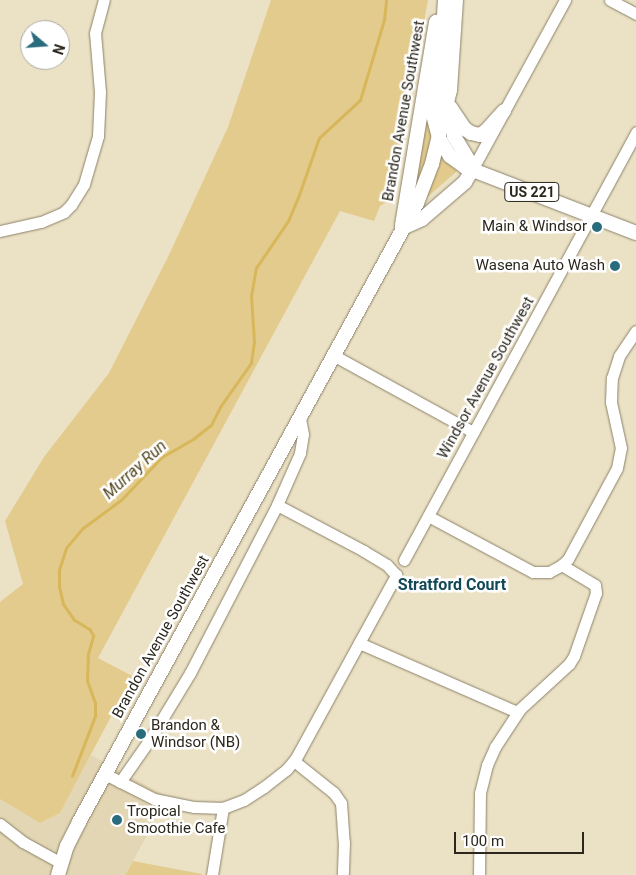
<!DOCTYPE html>
<style>
body{margin:0}
#map{position:relative;width:636px;height:875px;overflow:hidden;background:#ebe1c5;font-family:Roboto,sans-serif}
div>[style]{position:absolute}
.built>*{inset:0;background:#e3d6b4}
.green>*{inset:0;background:#e3cb8d}
.stream>*{height:2.5px;margin:-1.25px;padding:0 1.25px;transform-origin:1.25px;border-radius:1.25px;background:#d8b75b}
.roads{filter:drop-shadow(0 0 1px #8c8269) drop-shadow(0 0 1px #8c8269)}
.minor>*{height:11px;margin:-5.5px;padding:0 5.5px;transform-origin:5.5px;border-radius:5.5px;background:#fff}
.major>*{height:14px;margin:-7px;padding:0 7px;transform-origin:7px;border-radius:7px;background:#fff}
.dots>*{width:14px;height:14px;translate:-50% -50%;box-sizing:border-box;border:2px solid #fff;border-radius:50%}
span{translate:-50% -50%;white-space:nowrap;text-align:center;line-height:1.15;-webkit-text-stroke:5px #fff;paint-order:stroke}
.shield-label span{padding:1px 4px;background:#fff;border:1px solid;border-radius:4px;-webkit-text-stroke-width:0}
.shield-label{font-size:14px;color:#2b271c;font-weight:700}
.street-label{font-size:15px;color:#2b271c}
.poi-label{font-size:15px;color:#2b271c}
.right{translate:-100% -50%;text-align:right}
.left{translate:0 -50%;text-align:left}
.water-label{font-size:16px;color:#53451e;font-style:italic}
.neighbourhood-label{font-size:16px;color:#124957;font-weight:700}
.north{position:absolute;left:20px;top:20px;width:50px;height:50px;box-sizing:border-box;background:#fff;border:1px solid #aaa9a4;border-radius:50%;rotate:108deg;font-size:14px;font-weight:700;line-height:20px;text-align:center;color:#2b271c}
.north::after{content:'';display:block;margin:auto;width:18px;height:22px;background:#296c7e;clip-path:polygon(50% 0,100% 100%,50% 72%,0 100%)}
.scale{position:absolute;left:454px;top:832px;width:130px;height:22px;box-sizing:border-box;border:2px solid #2b271c;border-top:0;padding-left:6px;font-size:15px;line-height:18px;white-space:nowrap;color:#2b271c;-webkit-text-stroke:4px #fff;paint-order:stroke}
</style>
<div id="map">
<div class="built">
<i style="clip-path:polygon(91px 755px,168px 797px,125px 875px,0 875px,0 799px,40px 823px,60px 813px)"></i>
</div>
<div class="green">
<i style="clip-path:polygon(271px 0,428px 0,392px 199px,380px 206px,374px 221px,340px 211px,98px 658px,138px 679px,124px 692px,60px 813px,40px 823px,0 799px,0 602px,23px 584px,5px 521px,44px 457px,109px 373px,168px 257px,228px 127px)"></i>
<i style="clip-path:polygon(426px 104px,432px 140px,410px 207px)"></i>
<i style="clip-path:polygon(440px 153px,457px 171px,424px 200px)"></i>
<i style="clip-path:polygon(133px 861px,202px 874px,202px 875px,125px 875px)"></i>
</div>
<div class="stream">
<i style="left:72px;top:776px;width:64px;rotate:-69deg"></i>
<i style="left:95px;top:716px;width:13px;rotate:-90deg"></i>
<i style="left:95px;top:703px;width:23px;rotate:-110deg"></i>
<i style="left:87px;top:681px;width:27px;rotate:-88deg"></i>
<i style="left:88px;top:654px;width:19px;rotate:-74deg"></i>
<i style="left:93px;top:636px;width:7px;rotate:-117deg"></i>
<i style="left:90px;top:630px;width:19px;rotate:-148deg"></i>
<i style="left:74px;top:620px;width:19px;rotate:-125deg"></i>
<i style="left:63px;top:604px;width:17px;rotate:-103deg"></i>
<i style="left:59px;top:587px;width:17px;rotate:-90deg"></i>
<i style="left:59px;top:570px;width:23px;rotate:-72deg"></i>
<i style="left:66px;top:548px;width:26px;rotate:-50deg"></i>
<i style="left:83px;top:528px;width:47px;rotate:-36.4deg"></i>
<i style="left:121px;top:500px;width:59px;rotate:-46.4deg"></i>
<i style="left:162px;top:457px;width:36px;rotate:-30deg"></i>
<i style="left:193px;top:439px;width:23px;rotate:-38deg"></i>
<i style="left:211px;top:425px;width:20px;rotate:-63deg"></i>
<i style="left:220px;top:407px;width:54px;rotate:-54.8deg"></i>
<i style="left:251px;top:363px;width:21px;rotate:-82deg"></i>
<i style="left:254px;top:342px;width:46px;rotate:-93.7deg"></i>
<i style="left:251px;top:296px;width:28px;rotate:-80deg"></i>
<i style="left:256px;top:268px;width:57px;rotate:-55.8deg"></i>
<i style="left:288px;top:221px;width:28px;rotate:-67deg"></i>
<i style="left:299px;top:195px;width:60px;rotate:-70.7deg"></i>
<i style="left:319px;top:138px;width:56px;rotate:-42.8deg"></i>
<i style="left:360px;top:100px;width:84px;rotate:-73.3deg"></i>
<i style="left:384px;top:20px;width:20px;rotate:-84deg"></i>
</div>
<div class="roads">
<div class="minor">
<i style="left:610px;top:0;width:30px;rotate:28deg"></i>
<i style="left:473px;top:168px;width:192px;rotate:-61.3deg"></i>
<i style="left:0;top:231px;width:42px;rotate:-12.4deg"></i>
<i style="left:41px;top:222px;width:25px;rotate:-23deg"></i>
<i style="left:64px;top:212px;width:10px;rotate:-45deg"></i>
<i style="left:71px;top:205px;width:25px;rotate:-58deg"></i>
<i style="left:84px;top:184px;width:50px;rotate:-73.7deg"></i>
<i style="left:98px;top:136px;width:44px;rotate:-87.4deg"></i>
<i style="left:100px;top:92px;width:59px;rotate:-94.8deg"></i>
<i style="left:95px;top:33px;width:34px;rotate:-75deg"></i>
<i style="left:333px;top:355px;width:160px;rotate:28.8deg"></i>
<i style="left:428px;top:516px;width:119px;rotate:28.1deg"></i>
<i style="left:533px;top:572px;width:16px"></i>
<i style="left:549px;top:572px;width:15px;rotate:-28deg"></i>
<i style="left:562px;top:565px;width:8px;rotate:-45deg"></i>
<i style="left:568px;top:559px;width:103px;rotate:-61.7deg"></i>
<i style="left:617px;top:468px;width:20px;rotate:-79deg"></i>
<i style="left:621px;top:448px;width:47px;rotate:-102.3deg"></i>
<i style="left:611px;top:402px;width:24px;rotate:-88deg"></i>
<i style="left:612px;top:378px;width:23px;rotate:-72deg"></i>
<i style="left:619px;top:356px;width:30px;rotate:-56deg"></i>
<i style="left:404px;top:560px;width:487px;rotate:-61.5deg"></i>
<i style="left:359px;top:643px;width:172px;rotate:23.6deg"></i>
<i style="left:294px;top:761px;width:51px;rotate:38.7deg"></i>
<i style="left:334px;top:793px;width:12px;rotate:55deg"></i>
<i style="left:341px;top:803px;width:39px;rotate:86deg"></i>
<i style="left:344px;top:842px;width:33px;rotate:92deg"></i>
<i style="left:105px;top:774px;width:55px;rotate:27deg"></i>
<i style="left:154px;top:799px;width:41px;rotate:11.3deg"></i>
<i style="left:194px;top:807px;width:29px;rotate:2deg"></i>
<i style="left:223px;top:808px;width:22px;rotate:-21deg"></i>
<i style="left:244px;top:800px;width:24px;rotate:-33deg"></i>
<i style="left:264px;top:787px;width:28px;rotate:-38deg"></i>
<i style="left:286px;top:770px;width:16px;rotate:-50deg"></i>
<i style="left:296px;top:758px;width:209px;rotate:-61.3deg"></i>
<i style="left:396px;top:575px;width:13px;rotate:-132deg"></i>
<i style="left:387px;top:565px;width:27px;rotate:-149deg"></i>
<i style="left:364px;top:551px;width:98px;rotate:-152.1deg"></i>
<i style="left:120px;top:782px;width:52px;rotate:-55.1deg"></i>
<i style="left:150px;top:739px;width:77px;rotate:-58.8deg"></i>
<i style="left:190px;top:673px;width:189px;rotate:-62.6deg"></i>
<i style="left:277px;top:505px;width:57px;rotate:-66.1deg"></i>
<i style="left:300px;top:453px;width:19px;rotate:-81deg"></i>
<i style="left:303px;top:434px;width:16px;rotate:-101deg"></i>
<i style="left:0;top:824px;width:29px;rotate:38deg"></i>
<i style="left:23px;top:842px;width:43px;rotate:28.9deg"></i>
<i style="left:212px;top:875px;width:68px;rotate:-80.7deg"></i>
<i style="left:479px;top:875px;width:82px;rotate:-89.3deg"></i>
<i style="left:480px;top:793px;width:29px;rotate:-76deg"></i>
<i style="left:487px;top:765px;width:20px;rotate:-66deg"></i>
<i style="left:495px;top:747px;width:45px;rotate:-56.7deg"></i>
<i style="left:520px;top:709px;width:67px;rotate:-42.6deg"></i>
<i style="left:569px;top:664px;width:9px;rotate:-58deg"></i>
<i style="left:574px;top:656px;width:67px;rotate:-70.8deg"></i>
<i style="left:596px;top:593px;width:8px;rotate:-97deg"></i>
<i style="left:595px;top:585px;width:39px;rotate:-149deg"></i>
</div>
<div class="major">
<i style="left:445px;top:0;width:60px;rotate:93.8deg"></i>
<i style="left:441px;top:60px;width:56px;rotate:98.3deg"></i>
<i style="left:433px;top:115px;width:24px;rotate:75deg"></i>
<i style="left:439px;top:138px;width:21px;rotate:59deg"></i>
<i style="left:450px;top:156px;width:19px;rotate:36deg"></i>
<i style="left:465px;top:167px;width:183px;rotate:21.1deg"></i>
<i style="left:450px;top:107px;width:27px;rotate:56deg"></i>
<i style="left:465px;top:129px;width:7px;rotate:34deg"></i>
<i style="left:471px;top:133px;width:9px;rotate:13deg"></i>
<i style="left:480px;top:135px;width:7px;rotate:-34deg"></i>
<i style="left:486px;top:131px;width:27px;rotate:-48deg"></i>
<i style="left:450px;top:108px;width:28px;rotate:82deg"></i>
<i style="left:454px;top:136px;width:37px;rotate:59deg"></i>
<i style="left:402px;top:225px;width:206px;rotate:-80.5deg"></i>
<i style="left:402px;top:228px;width:22px;rotate:-24deg"></i>
<i style="left:422px;top:219px;width:57px;rotate:-40.7deg"></i>
<i style="left:465px;top:182px;width:16px;rotate:-60deg"></i>
<i style="left:58px;top:875px;width:30px;rotate:-73deg"></i>
<i style="left:67px;top:846px;width:27px;rotate:-63deg"></i>
<i style="left:79px;top:822px;width:705px;rotate:-61.36deg"></i>
<i style="left:417px;top:203px;width:42px;rotate:-69deg"></i>
<i style="left:432px;top:164px;width:76px;rotate:-76.3deg"></i>
<i style="left:450px;top:90px;width:90px;rotate:-86.2deg"></i>
</div>
</div>
<div class="dots">
<i style="left:597px;top:227px;background:#296c7e"></i>
<i style="left:615px;top:266px;background:#296c7e"></i>
<i style="left:141px;top:734px;background:#296c7e"></i>
<i style="left:117px;top:820px;background:#296c7e"></i>
</div>
<div class="shield-label">
<span style="left:532px;top:192px">US 221</span>
</div>
<div class="street-label">
<span style="left:404px;top:111px;rotate:-80deg">Brandon Avenue Southwest</span>
<span style="left:486px;top:378px;rotate:-61deg">Windsor Avenue Southwest</span>
<span style="left:161px;top:637px;rotate:-61deg">Brandon Avenue Southwest</span>
</div>
<div class="poi-label">
<span class="right" style="left:587px;top:227px">Main &amp; Windsor</span>
<span class="right" style="left:605px;top:266px">Wasena Auto Wash</span>
<span class="left" style="left:151px;top:734px">Brandon &amp;<br>Windsor (NB)</span>
<span class="left" style="left:127px;top:820px">Tropical<br>Smoothie Cafe</span>
</div>
<div class="water-label">
<span style="left:135px;top:470px;rotate:-42deg">Murray Run</span>
</div>
<div class="neighbourhood-label">
<span style="left:452px;top:585px">Stratford Court</span>
</div>
<div class="north">N</div>
<div class="scale">100 m</div>
</div>
